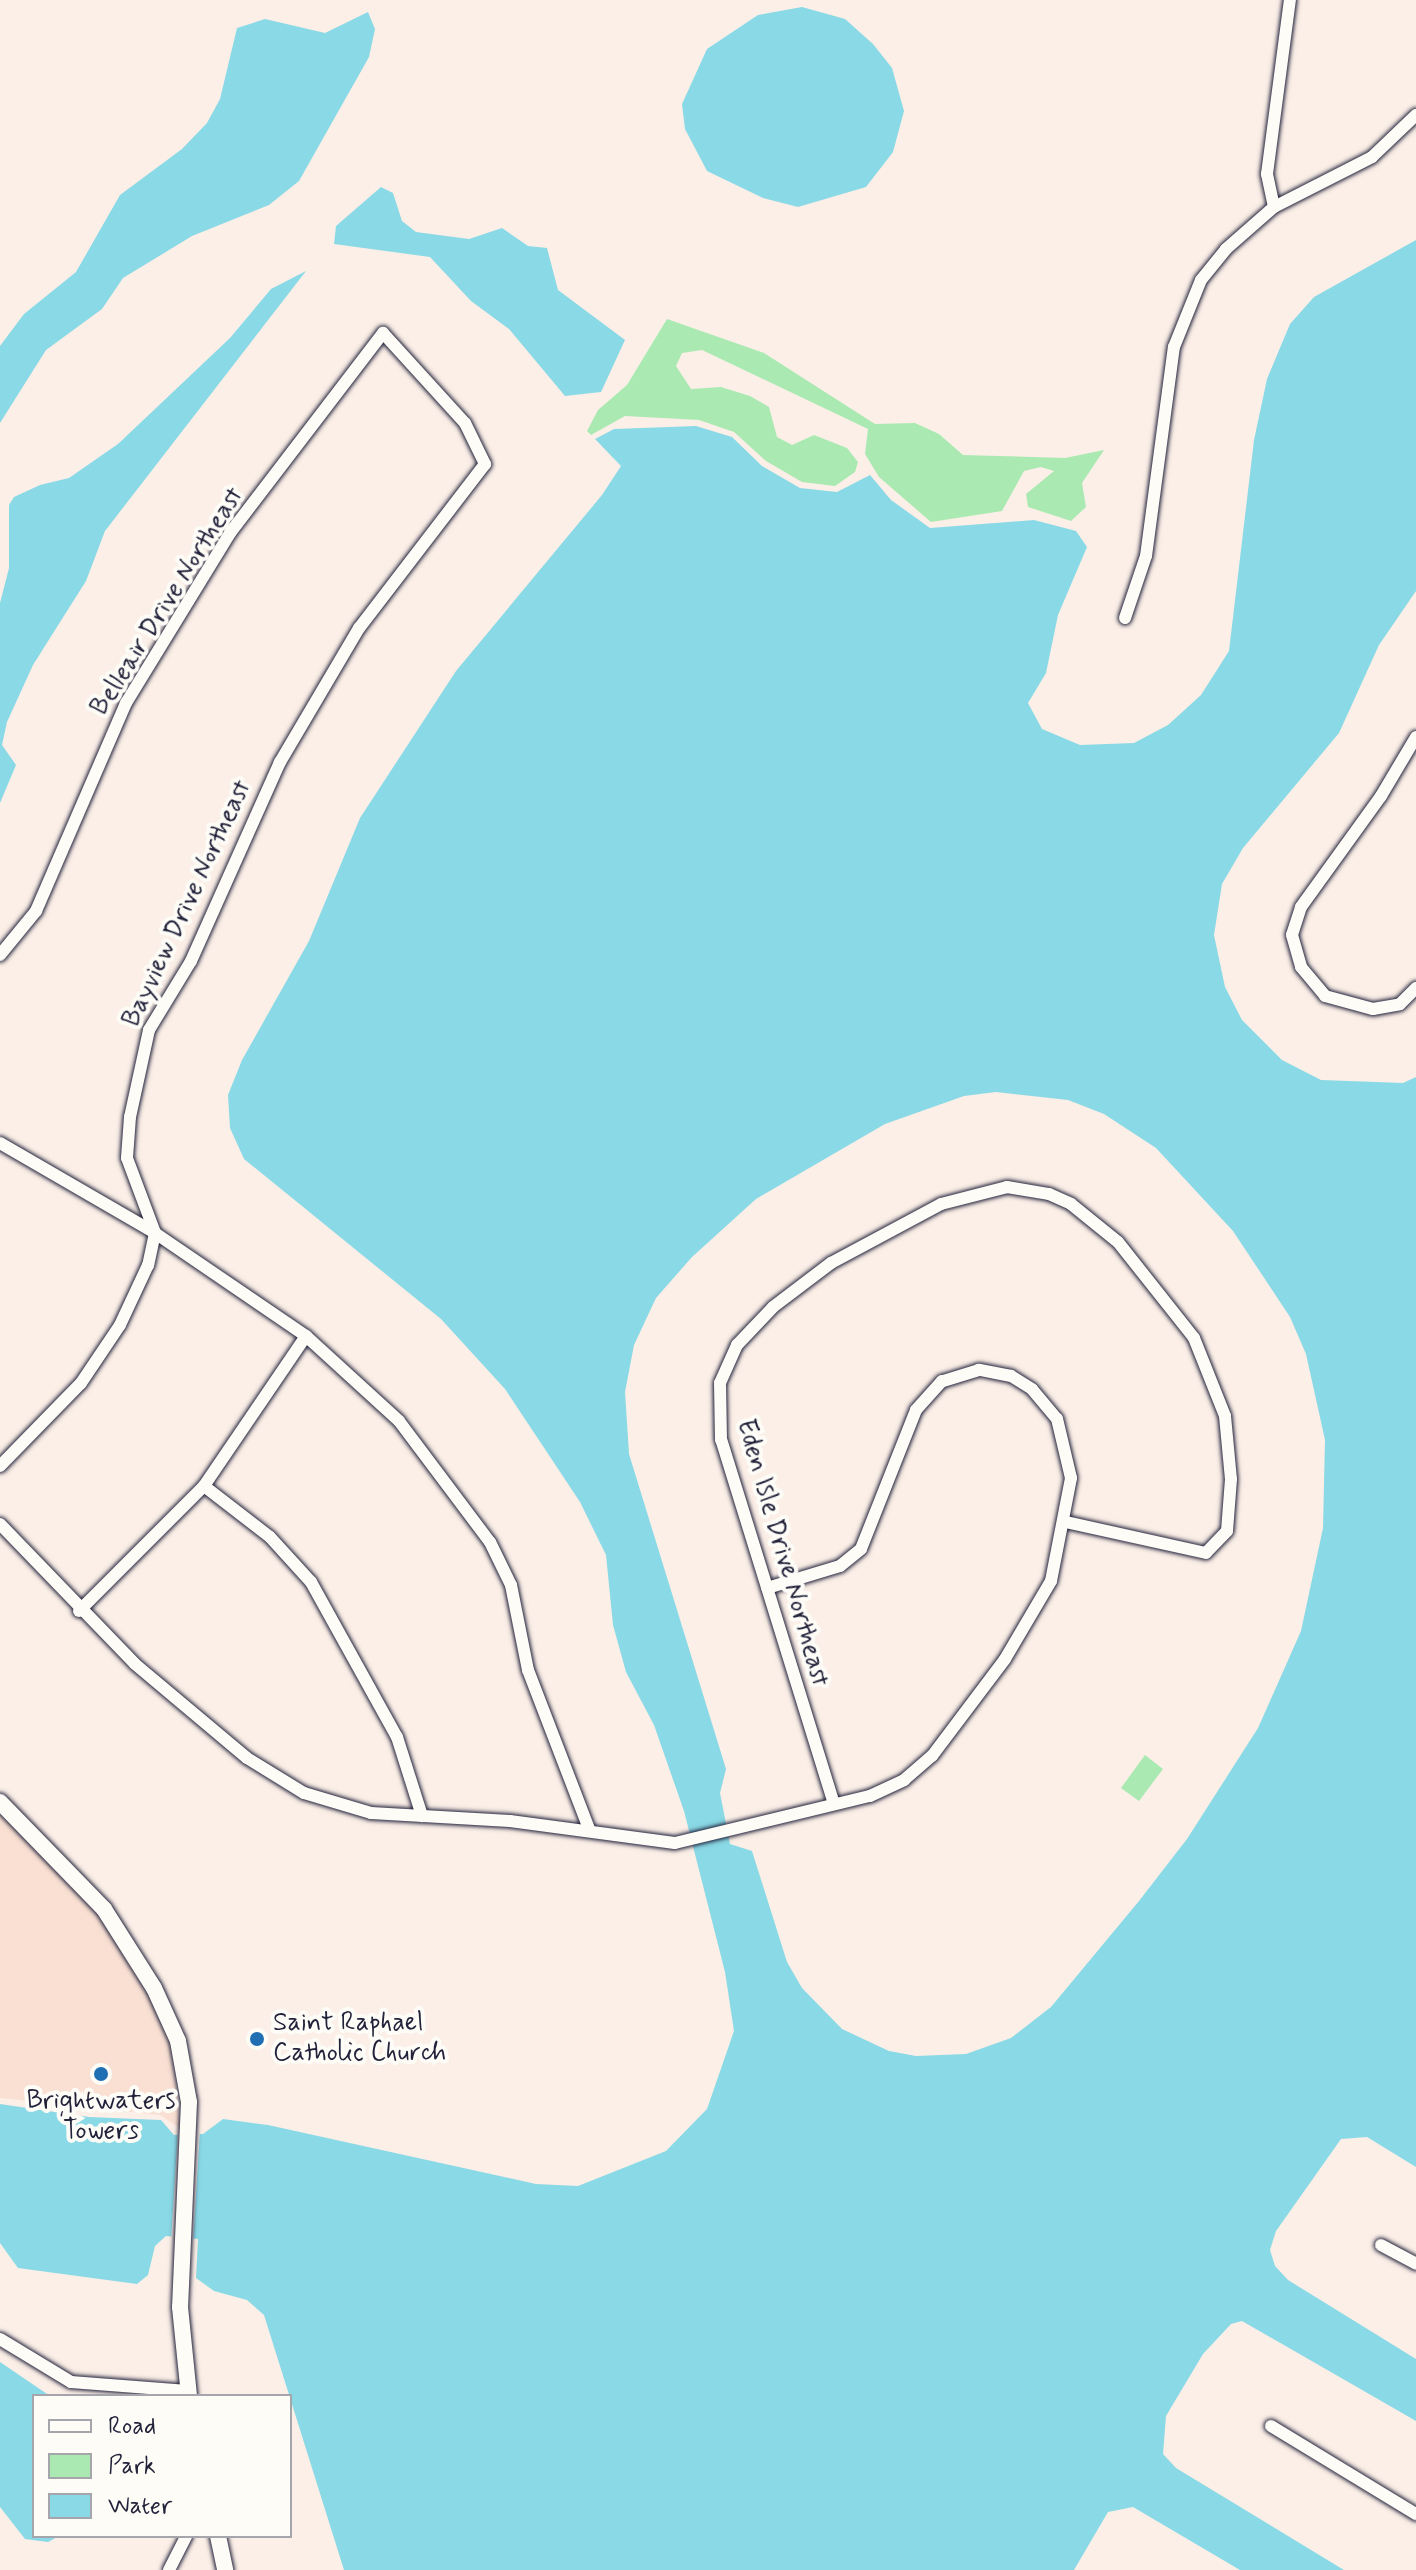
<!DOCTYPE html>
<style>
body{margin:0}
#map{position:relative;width:1416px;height:2570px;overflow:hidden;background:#fbefe7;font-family:Mynerve,sans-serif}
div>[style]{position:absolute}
.built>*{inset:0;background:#f9e0d3}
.green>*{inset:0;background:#aaeab2}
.water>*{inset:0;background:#8ad9e6}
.pier>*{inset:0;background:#fbefe7}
.roads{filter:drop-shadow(0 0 2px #22223b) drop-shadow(0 0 2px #22223b)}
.minor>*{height:12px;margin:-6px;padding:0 6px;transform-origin:6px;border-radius:6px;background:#fdfcf7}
.tertiary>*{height:16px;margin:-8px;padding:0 8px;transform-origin:8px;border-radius:8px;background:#fdfcf7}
.dots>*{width:22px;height:22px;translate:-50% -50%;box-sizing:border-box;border:4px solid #fdfcf7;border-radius:50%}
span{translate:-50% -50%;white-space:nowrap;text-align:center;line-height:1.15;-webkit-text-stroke:8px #fdfcf7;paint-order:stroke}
.street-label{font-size:26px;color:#22223b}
.poi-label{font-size:26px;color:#22223b}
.left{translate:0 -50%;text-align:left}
.legend{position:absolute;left:32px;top:2394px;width:260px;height:144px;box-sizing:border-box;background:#fdfcf7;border:2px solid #a5a5ac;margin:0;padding:10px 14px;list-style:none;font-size:24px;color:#22223b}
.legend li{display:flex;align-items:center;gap:16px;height:40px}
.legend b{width:40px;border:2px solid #a5a5ac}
</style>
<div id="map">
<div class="built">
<i style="clip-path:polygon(0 1812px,87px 1898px,160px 2013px,171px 2043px,181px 2129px,160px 2115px,0 2098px)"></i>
</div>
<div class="green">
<i style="clip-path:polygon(667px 319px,764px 353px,875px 424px,915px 423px,939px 434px,963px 455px,1065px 458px,1104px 450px,1082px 483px,1086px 507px,1071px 521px,1028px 507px,1026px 494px,1054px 471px,1041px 467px,1024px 471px,1002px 511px,931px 522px,879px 477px,865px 454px,868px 429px,702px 350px,682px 353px,676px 366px,691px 389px,721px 387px,750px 396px,769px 407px,777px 437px,792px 445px,814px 435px,847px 448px,858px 462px,855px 472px,835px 486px,802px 482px,766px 461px,734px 432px,699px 420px,625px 416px,591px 435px,587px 431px,598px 410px,627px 385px)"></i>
<i style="clip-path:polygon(1145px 1755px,1163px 1769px,1139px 1801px,1121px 1788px)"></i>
</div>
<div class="water">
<i style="clip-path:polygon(802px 7px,845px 19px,873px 44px,892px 68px,904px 111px,893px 152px,866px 187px,798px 207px,763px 198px,707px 171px,685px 129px,682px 104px,707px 49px,758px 15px)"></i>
<i style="clip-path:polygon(368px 12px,375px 29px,369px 57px,299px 181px,269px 205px,192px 236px,123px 278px,102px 309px,46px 350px,0 423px,0 346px,24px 314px,76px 272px,120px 195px,182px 149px,207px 123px,220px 99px,237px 28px,265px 19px,325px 33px)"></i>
<i style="clip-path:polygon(381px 187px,393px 193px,402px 221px,416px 232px,469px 239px,502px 228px,528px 246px,547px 248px,558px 290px,625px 340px,601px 392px,565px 396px,509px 329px,471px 301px,430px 257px,334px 244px,336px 226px)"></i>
<i style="clip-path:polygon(evenodd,1416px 240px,1416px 591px,1379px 645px,1339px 733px,1243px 848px,1222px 884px,1214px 935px,1225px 987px,1242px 1020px,1282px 1060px,1321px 1080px,1403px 1083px,1416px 1077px,1416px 2167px,1367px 2137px,1341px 2139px,1276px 2231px,1270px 2250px,1275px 2266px,1288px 2280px,1416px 2359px,1416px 2421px,1242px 2321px,1231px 2324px,1203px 2354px,1166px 2416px,1163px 2454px,1176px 2468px,1344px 2570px,1240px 2570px,1133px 2507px,1108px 2512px,1074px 2570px,344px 2570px,264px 2315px,247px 2300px,214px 2291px,196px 2278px,198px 2239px,166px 2236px,155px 2246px,148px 2275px,137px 2284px,18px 2268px,0 2243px,0 2104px,89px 2117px,161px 2120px,174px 2135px,203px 2134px,223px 2119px,268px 2125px,536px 2184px,578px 2186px,666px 2151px,707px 2109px,734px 2031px,725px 1972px,684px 1811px,654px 1725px,626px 1672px,613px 1625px,606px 1555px,580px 1502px,505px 1389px,441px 1319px,244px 1159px,230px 1128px,228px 1095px,242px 1060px,309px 941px,360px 818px,456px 671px,602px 495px,621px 466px,595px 439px,614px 429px,696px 426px,732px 437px,762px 466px,800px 488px,837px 492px,870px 475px,891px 500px,930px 528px,1034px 520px,1076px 531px,1087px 547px,1058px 615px,1046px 673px,1028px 703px,1042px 729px,1080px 745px,1134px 743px,1168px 725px,1201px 695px,1229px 651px,1254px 440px,1267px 379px,1290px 324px,1314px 297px,1416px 240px,996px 1092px,1068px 1100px,1104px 1114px,1156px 1148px,1233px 1231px,1290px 1317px,1306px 1354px,1325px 1440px,1323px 1528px,1301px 1631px,1258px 1728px,1187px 1839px,1139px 1901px,1051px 2007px,1011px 2038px,966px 2054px,916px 2056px,889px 2051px,842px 2029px,802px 1988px,787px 1962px,752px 1851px,730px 1844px,720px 1793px,726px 1769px,629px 1454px,625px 1392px,634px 1345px,656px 1298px,692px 1257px,756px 1199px,885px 1124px,964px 1096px,996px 1092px)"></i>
<i style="clip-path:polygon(306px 271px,105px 531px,86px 581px,33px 665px,7px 722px,2px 745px,16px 765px,0 803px,0 603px,9px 568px,9px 505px,14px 497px,40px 485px,69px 478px,118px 444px,230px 338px,271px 289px)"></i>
<i style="clip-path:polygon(0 2362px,50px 2396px,34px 2396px,34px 2536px,59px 2536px,48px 2542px,25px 2539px,0 2507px)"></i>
</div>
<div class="pier">
<i style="clip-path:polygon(200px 2130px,193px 2242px,171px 2241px,178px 2131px)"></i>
</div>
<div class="roads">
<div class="minor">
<i style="left:1274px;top:207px;width:34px;rotate:-102deg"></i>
<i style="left:1267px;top:174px;width:176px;rotate:-82.5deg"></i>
<i style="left:1125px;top:618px;width:65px;rotate:-71.3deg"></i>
<i style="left:1146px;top:556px;width:211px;rotate:-82.4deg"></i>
<i style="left:1174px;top:347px;width:72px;rotate:-68.1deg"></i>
<i style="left:1201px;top:280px;width:40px;rotate:-51deg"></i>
<i style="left:1226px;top:249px;width:64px;rotate:-41.2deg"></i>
<i style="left:1274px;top:207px;width:110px;rotate:-27deg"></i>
<i style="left:1372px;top:157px;width:61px;rotate:-43.7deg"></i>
<i style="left:1416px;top:737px;width:69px;rotate:120.7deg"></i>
<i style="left:1381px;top:796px;width:137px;rotate:125.8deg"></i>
<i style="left:1301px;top:907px;width:29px;rotate:108deg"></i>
<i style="left:1292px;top:935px;width:33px;rotate:74deg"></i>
<i style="left:1301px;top:967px;width:38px;rotate:50deg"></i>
<i style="left:1325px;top:996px;width:50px;rotate:15.2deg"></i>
<i style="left:1373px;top:1009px;width:27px;rotate:-10deg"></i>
<i style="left:1400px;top:1004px;width:23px;rotate:-45deg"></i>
<i style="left:0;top:955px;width:57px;rotate:-50.7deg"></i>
<i style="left:36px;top:911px;width:227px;rotate:-66.6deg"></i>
<i style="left:126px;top:703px;width:199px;rotate:-58.5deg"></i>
<i style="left:230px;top:533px;width:252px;rotate:-52.6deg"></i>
<i style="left:383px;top:333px;width:122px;rotate:47.7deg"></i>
<i style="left:465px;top:423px;width:46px;rotate:64deg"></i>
<i style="left:485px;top:464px;width:207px;rotate:127.5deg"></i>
<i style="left:359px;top:628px;width:156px;rotate:120.5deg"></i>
<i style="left:280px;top:762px;width:218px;rotate:114.1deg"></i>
<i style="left:191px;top:961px;width:81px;rotate:121.3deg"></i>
<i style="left:149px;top:1030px;width:89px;rotate:102.3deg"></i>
<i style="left:130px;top:1117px;width:41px;rotate:94.2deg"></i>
<i style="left:127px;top:1158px;width:80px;rotate:69.5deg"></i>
<i style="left:155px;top:1233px;width:33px;rotate:102deg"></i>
<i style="left:148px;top:1265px;width:66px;rotate:115deg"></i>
<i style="left:120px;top:1325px;width:70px;rotate:123.9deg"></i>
<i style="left:81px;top:1383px;width:116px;rotate:134.3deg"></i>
<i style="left:0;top:1143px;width:179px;rotate:30.1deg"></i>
<i style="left:155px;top:1233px;width:183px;rotate:34.3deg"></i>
<i style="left:306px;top:1336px;width:126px;rotate:42.4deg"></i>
<i style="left:399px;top:1421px;width:151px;rotate:53.1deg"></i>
<i style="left:490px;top:1542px;width:48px;rotate:64deg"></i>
<i style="left:511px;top:1585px;width:87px;rotate:78.7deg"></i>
<i style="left:528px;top:1670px;width:170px;rotate:69deg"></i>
<i style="left:204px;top:1486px;width:83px;rotate:37.7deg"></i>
<i style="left:270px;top:1537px;width:61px;rotate:47.7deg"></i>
<i style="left:311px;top:1582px;width:177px;rotate:61deg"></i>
<i style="left:397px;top:1737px;width:83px;rotate:72.4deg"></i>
<i style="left:0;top:1524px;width:194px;rotate:46deg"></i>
<i style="left:135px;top:1664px;width:146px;rotate:40deg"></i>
<i style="left:247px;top:1758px;width:67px;rotate:31.6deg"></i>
<i style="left:304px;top:1793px;width:70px;rotate:16.6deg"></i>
<i style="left:371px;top:1813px;width:139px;rotate:3.3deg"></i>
<i style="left:510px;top:1821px;width:166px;rotate:7.6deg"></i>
<i style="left:675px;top:1843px;width:201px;rotate:-13.6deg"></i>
<i style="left:870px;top:1796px;width:38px;rotate:-25deg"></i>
<i style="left:904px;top:1780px;width:37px;rotate:-41deg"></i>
<i style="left:932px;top:1756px;width:121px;rotate:-53deg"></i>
<i style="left:1005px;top:1659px;width:91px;rotate:-59.5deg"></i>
<i style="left:1051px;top:1581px;width:105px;rotate:-79deg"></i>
<i style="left:1071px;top:1478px;width:61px;rotate:-103.3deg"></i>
<i style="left:1057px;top:1419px;width:39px;rotate:-130deg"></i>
<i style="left:1032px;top:1389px;width:25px;rotate:-148deg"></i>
<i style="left:1011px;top:1376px;width:33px;rotate:-169deg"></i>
<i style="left:979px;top:1370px;width:39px;rotate:163deg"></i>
<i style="left:942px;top:1381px;width:39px;rotate:132deg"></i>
<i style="left:916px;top:1410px;width:149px;rotate:111.6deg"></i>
<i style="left:861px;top:1549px;width:27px;rotate:141deg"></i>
<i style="left:840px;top:1566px;width:76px;rotate:163.2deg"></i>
<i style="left:79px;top:1611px;width:177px;rotate:-45deg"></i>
<i style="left:204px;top:1486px;width:181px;rotate:-55.8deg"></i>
<i style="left:834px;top:1804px;width:381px;rotate:-107.2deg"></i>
<i style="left:721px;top:1440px;width:57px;rotate:-91deg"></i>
<i style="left:720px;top:1383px;width:42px;rotate:-65.9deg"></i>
<i style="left:737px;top:1345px;width:52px;rotate:-46.5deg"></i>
<i style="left:773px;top:1307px;width:73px;rotate:-37.2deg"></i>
<i style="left:831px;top:1263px;width:125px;rotate:-28.2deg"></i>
<i style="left:941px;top:1204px;width:68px;rotate:-14.4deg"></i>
<i style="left:1007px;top:1187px;width:43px;rotate:9.5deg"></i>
<i style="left:1049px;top:1194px;width:24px;rotate:24deg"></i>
<i style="left:1071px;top:1204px;width:60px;rotate:39deg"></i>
<i style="left:1118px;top:1242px;width:122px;rotate:51.6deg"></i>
<i style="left:1194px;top:1338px;width:84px;rotate:68.3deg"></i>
<i style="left:1225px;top:1416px;width:63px;rotate:84.6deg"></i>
<i style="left:1231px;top:1479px;width:52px;rotate:94.4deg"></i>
<i style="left:1227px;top:1531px;width:30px;rotate:134deg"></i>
<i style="left:1206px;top:1553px;width:143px;rotate:-167.5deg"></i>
<i style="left:1381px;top:2245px;width:40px;rotate:28deg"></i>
<i style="left:0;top:2339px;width:83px;rotate:31.2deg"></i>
<i style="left:71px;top:2382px;width:117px;rotate:4.4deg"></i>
<i style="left:1271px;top:2426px;width:170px;rotate:31.3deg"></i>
<i style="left:169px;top:2570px;width:38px;rotate:-63deg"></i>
</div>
<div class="tertiary">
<i style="left:0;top:1802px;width:149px;rotate:45.8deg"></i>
<i style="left:104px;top:1909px;width:93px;rotate:57.7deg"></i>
<i style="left:154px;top:1988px;width:58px;rotate:65.6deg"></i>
<i style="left:178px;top:2041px;width:62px;rotate:79.8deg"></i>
<i style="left:189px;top:2102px;width:205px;rotate:92.5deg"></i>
<i style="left:180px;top:2307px;width:89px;rotate:84.2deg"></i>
<i style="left:218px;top:2536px;width:35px;rotate:78deg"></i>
</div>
</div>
<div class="dots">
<i style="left:257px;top:2039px;background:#1f6fb2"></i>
<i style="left:101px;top:2074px;background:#1f6fb2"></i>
</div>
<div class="street-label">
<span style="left:168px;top:602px;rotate:-58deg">Belleair Drive Northeast</span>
<span style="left:188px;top:904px;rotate:-65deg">Bayview Drive Northeast</span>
<span style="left:782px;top:1553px;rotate:74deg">Eden Isle Drive Northeast</span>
</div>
<div class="poi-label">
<span class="left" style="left:273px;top:2039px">Saint Raphael<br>Catholic Church</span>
<span style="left:101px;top:2117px">Brightwaters<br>Towers</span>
</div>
<ul class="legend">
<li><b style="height:10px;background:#fdfcf7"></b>Road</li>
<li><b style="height:22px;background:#aaeab2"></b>Park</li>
<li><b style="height:22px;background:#8ad9e6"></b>Water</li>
</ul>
</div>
